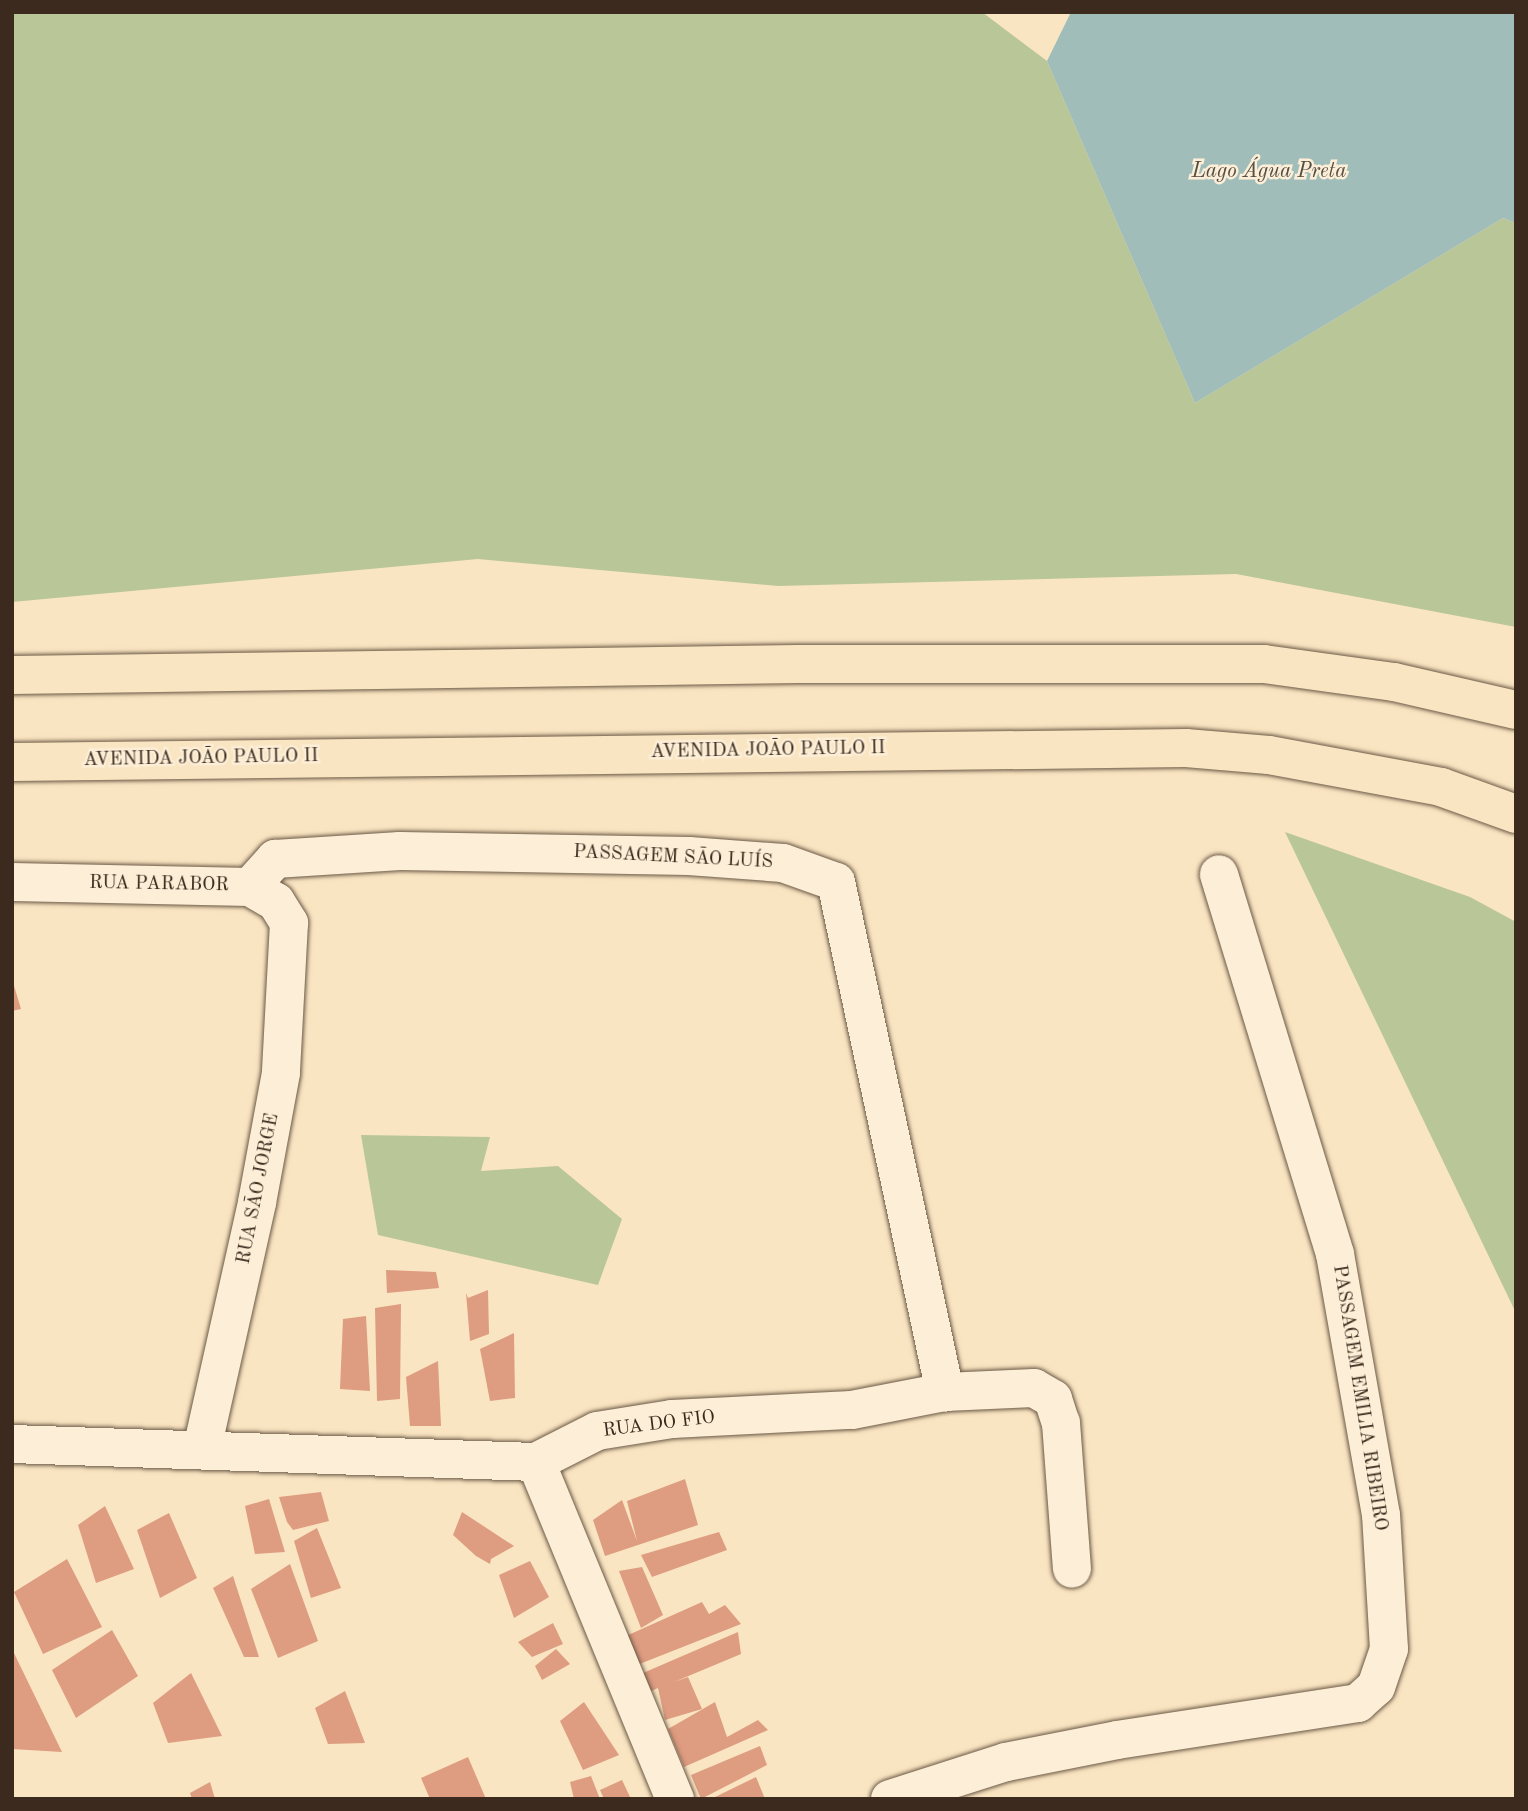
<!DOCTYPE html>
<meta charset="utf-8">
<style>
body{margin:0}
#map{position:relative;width:1528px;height:1811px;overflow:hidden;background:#fae5c2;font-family:"Old Standard TT",serif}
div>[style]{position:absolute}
.green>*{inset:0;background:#b9c698}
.water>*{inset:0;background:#a0bdba}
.building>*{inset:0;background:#de9c81}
.roads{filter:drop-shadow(0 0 2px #6b5946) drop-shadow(0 0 2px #6b5946)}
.minor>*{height:38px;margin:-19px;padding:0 19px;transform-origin:19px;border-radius:19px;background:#fceed7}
.primary>*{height:38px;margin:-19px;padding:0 19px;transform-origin:19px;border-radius:19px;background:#fae5c2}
span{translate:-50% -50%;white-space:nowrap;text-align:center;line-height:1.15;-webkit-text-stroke:5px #fceed7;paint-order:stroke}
.street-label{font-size:19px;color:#3b2a1d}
.water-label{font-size:21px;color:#544f44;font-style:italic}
.frame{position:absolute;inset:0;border:14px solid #3b2a1d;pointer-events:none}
</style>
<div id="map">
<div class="green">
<i style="clip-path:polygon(12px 12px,982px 12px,1047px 61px,1195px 403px,1503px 218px,1516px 223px,1516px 627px,1236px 574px,778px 586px,478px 559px,12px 602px)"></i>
<i style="clip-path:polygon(1285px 832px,1470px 897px,1516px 922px,1516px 1313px)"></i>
<i style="clip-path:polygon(361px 1135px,490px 1137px,481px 1171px,558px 1166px,622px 1219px,598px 1285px,378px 1235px)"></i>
</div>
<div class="water">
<i style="clip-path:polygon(1071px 12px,1516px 12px,1516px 223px,1503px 218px,1195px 403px,1047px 61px)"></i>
</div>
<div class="building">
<i style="clip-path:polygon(12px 979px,21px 1009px,12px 1011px)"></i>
<i style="clip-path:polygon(386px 1270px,436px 1272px,439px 1288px,387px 1293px)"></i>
<i style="clip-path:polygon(488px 1290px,489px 1334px,470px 1341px,466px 1293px,468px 1298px)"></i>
<i style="clip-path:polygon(401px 1304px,400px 1399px,377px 1401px,375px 1308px)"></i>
<i style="clip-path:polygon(366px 1316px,370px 1391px,340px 1389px,343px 1319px)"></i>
<i style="clip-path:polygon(514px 1333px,515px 1398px,490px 1401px,480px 1349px)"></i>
<i style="clip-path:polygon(438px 1361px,441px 1426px,410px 1426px,406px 1377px)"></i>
<i style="clip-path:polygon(685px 1479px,698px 1525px,605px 1556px,593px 1520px,622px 1500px,637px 1541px,627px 1501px)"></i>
<i style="clip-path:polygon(321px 1492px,329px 1521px,293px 1530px,287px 1522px,279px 1497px)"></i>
<i style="clip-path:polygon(269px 1499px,285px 1552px,255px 1554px,245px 1506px)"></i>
<i style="clip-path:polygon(105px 1506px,134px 1569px,96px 1583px,78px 1525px)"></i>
<i style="clip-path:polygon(462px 1512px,514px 1546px,491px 1559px,490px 1564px,476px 1556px,453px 1535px)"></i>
<i style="clip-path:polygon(169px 1513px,197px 1578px,160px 1598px,137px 1530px)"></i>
<i style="clip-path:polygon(317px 1528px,341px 1588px,311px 1598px,294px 1541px)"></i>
<i style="clip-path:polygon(719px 1532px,727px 1550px,652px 1577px,641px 1555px)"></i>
<i style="clip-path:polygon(67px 1559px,102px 1627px,43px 1654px,14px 1592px)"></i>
<i style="clip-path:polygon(530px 1561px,549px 1597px,514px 1618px,499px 1575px)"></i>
<i style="clip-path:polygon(290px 1564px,318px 1641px,278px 1658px,251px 1589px)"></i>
<i style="clip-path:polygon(642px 1567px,663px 1615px,641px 1628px,619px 1571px)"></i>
<i style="clip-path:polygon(233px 1576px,259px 1657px,244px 1657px,213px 1588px)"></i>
<i style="clip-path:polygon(702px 1602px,709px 1614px,725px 1605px,741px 1624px,637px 1665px,626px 1636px)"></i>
<i style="clip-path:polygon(553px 1623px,563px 1644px,532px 1657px,518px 1642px)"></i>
<i style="clip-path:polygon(112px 1630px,138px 1676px,76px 1718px,52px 1670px)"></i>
<i style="clip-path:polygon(738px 1632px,741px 1654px,674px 1682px,688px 1677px,702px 1709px,665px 1720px,658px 1688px,649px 1692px,643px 1673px)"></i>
<i style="clip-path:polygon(12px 1649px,62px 1752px,12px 1749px)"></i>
<i style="clip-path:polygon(556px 1649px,570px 1664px,542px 1680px,535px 1666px)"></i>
<i style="clip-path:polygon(191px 1673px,222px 1736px,168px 1743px,153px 1703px)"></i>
<i style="clip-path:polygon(345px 1691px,365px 1743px,328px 1744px,315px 1708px)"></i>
<i style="clip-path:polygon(584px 1702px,619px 1755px,583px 1770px,560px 1721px)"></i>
<i style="clip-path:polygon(715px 1702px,727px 1737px,758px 1720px,768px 1730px,684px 1767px,668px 1729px)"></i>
<i style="clip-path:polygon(760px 1746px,767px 1765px,701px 1799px,691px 1775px)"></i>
<i style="clip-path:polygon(468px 1757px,486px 1799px,430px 1799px,421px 1778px)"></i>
<i style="clip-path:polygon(591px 1776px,600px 1799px,574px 1799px,570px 1782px)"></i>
<i style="clip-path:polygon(756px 1777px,765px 1799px,711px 1799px)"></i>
<i style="clip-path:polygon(622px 1780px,631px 1799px,604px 1799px,600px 1790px)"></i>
<i style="clip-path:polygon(210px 1782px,215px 1799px,192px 1799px,190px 1793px)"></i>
</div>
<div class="roads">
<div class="minor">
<i style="left:12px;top:882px;width:238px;rotate:1.2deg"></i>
<i style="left:250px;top:887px;width:30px;rotate:30deg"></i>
<i style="left:276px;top:902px;width:25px;rotate:58deg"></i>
<i style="left:289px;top:923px;width:150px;rotate:93.1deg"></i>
<i style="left:281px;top:1073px;width:132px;rotate:100.5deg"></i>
<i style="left:257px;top:1203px;width:253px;rotate:102.6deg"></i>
<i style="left:250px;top:887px;width:38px;rotate:-48deg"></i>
<i style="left:275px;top:859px;width:125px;rotate:-3.7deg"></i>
<i style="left:400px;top:851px;width:289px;rotate:1deg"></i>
<i style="left:689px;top:856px;width:94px;rotate:4.3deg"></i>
<i style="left:783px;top:863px;width:56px;rotate:19.7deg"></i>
<i style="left:836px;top:882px;width:522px;rotate:77.94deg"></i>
<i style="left:12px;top:1444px;width:524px;rotate:1.97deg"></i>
<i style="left:536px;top:1462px;width:68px;rotate:-26.9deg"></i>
<i style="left:597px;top:1431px;width:76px;rotate:-9.1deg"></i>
<i style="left:672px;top:1419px;width:180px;rotate:-2.9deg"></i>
<i style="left:852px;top:1410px;width:95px;rotate:-11deg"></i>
<i style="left:945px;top:1392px;width:89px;rotate:-2.6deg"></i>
<i style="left:1034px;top:1388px;width:22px;rotate:30deg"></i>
<i style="left:1053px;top:1399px;width:25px;rotate:72deg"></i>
<i style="left:1061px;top:1423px;width:146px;rotate:85.7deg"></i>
<i style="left:536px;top:1462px;width:365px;rotate:67.6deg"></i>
<i style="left:890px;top:1799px;width:122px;rotate:-17.7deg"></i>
<i style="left:1006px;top:1762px;width:113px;rotate:-11.2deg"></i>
<i style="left:1117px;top:1740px;width:244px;rotate:-8.7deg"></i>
<i style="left:1358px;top:1703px;width:24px;rotate:-42deg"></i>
<i style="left:1376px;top:1687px;width:40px;rotate:-71.1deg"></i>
<i style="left:1389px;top:1649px;width:134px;rotate:-93.4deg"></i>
<i style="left:1381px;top:1515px;width:265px;rotate:-100deg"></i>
<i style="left:1335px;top:1254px;width:397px;rotate:-107deg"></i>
</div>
<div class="primary">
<i style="left:12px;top:675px;width:786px;rotate:-0.8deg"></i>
<i style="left:798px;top:664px;width:466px"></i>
<i style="left:1264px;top:664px;width:131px;rotate:7.9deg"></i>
<i style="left:1394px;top:682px;width:125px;rotate:12.9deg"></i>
<i style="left:12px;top:762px;width:1174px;rotate:-0.68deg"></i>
<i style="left:1186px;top:748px;width:83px;rotate:4.8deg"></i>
<i style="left:1269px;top:755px;width:175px;rotate:10.5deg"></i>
<i style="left:1441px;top:787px;width:80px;rotate:19.8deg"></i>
</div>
</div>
<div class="street-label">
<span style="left:768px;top:751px;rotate:-1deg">AVENIDA JOÃO PAULO II</span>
<span style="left:201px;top:759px;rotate:-1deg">AVENIDA JOÃO PAULO II</span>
<span style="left:673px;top:858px;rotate:3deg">PASSAGEM SÃO LUÍS</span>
<span style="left:159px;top:885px;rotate:1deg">RUA PARABOR</span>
<span style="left:259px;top:1189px;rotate:-79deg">RUA SÃO JORGE</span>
<span style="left:1359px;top:1398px;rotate:81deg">PASSAGEM EMILIA RIBEIRO</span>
<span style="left:659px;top:1425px;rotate:-7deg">RUA DO FIO</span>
</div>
<div class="water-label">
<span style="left:1269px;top:172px">Lago Água Preta</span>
</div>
<div class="frame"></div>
</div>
